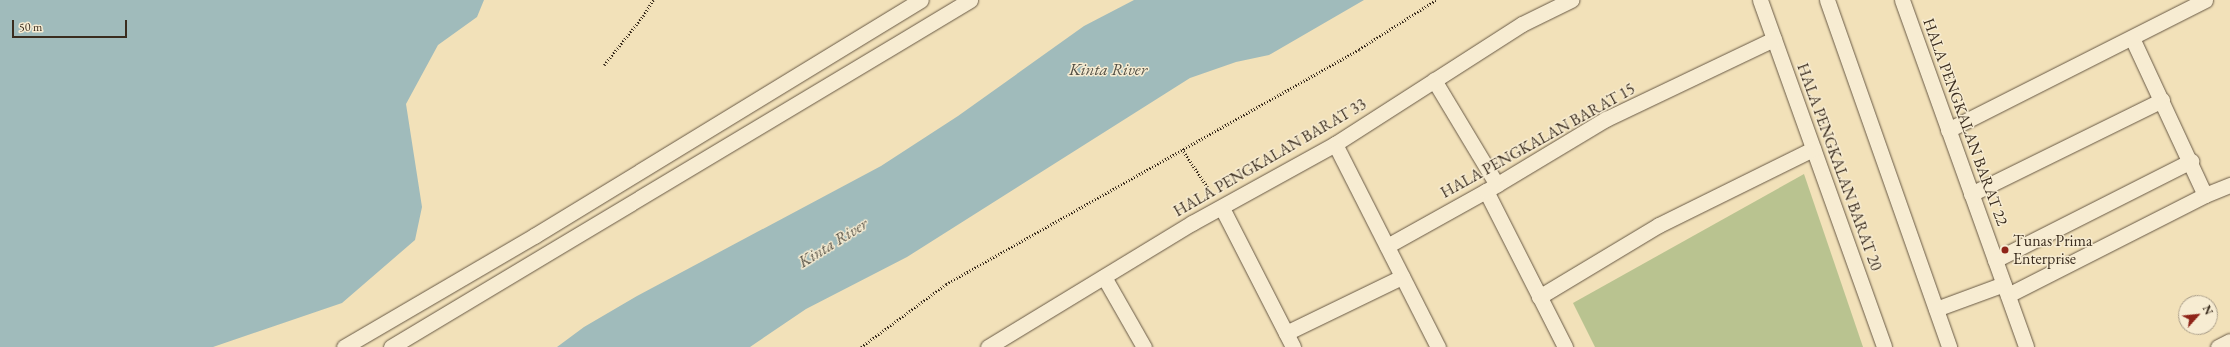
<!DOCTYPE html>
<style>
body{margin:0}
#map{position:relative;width:2230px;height:347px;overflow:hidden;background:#f2e1b9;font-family:"EB Garamond",serif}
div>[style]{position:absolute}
.green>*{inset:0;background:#b9c390}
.water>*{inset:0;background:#a0bbbb}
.path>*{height:2.5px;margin-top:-1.25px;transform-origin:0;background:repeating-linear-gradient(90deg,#3a2c1e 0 1px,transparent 0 3px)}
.roads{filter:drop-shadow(0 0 1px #685945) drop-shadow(0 0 1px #685945)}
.minor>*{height:15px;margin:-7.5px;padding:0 7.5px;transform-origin:7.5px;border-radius:7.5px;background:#f7ecd2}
.dots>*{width:11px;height:11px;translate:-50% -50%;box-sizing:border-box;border:2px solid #f7ecd2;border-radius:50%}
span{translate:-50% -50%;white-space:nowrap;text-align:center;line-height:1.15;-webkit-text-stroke:3px #f7ecd2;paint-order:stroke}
.street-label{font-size:16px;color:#3a2c1e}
.poi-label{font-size:16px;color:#3a2c1e}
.left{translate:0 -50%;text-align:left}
.water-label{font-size:17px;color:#545045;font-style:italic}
.north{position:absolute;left:2178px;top:295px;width:40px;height:40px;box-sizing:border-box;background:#f7ecd2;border:1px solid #ab9f8a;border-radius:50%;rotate:63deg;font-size:11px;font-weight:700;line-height:16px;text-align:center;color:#3a2c1e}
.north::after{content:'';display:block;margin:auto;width:14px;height:18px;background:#8f2418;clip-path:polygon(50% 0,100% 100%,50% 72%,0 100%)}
.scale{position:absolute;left:12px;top:20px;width:115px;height:18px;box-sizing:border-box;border:2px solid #3a2c1e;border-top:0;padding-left:5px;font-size:12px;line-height:14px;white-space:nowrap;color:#3a2c1e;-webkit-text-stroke:3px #f7ecd2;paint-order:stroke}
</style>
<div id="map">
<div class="green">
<i style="clip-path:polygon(1804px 174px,1863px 347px,1595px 347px,1573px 303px)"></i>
</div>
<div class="water">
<i style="clip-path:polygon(0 0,484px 0,477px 17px,438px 45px,406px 104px,422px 207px,415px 240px,342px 303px,213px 347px,0 347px)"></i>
<i style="clip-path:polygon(1134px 0,1364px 0,1269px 55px,1236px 62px,1190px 78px,907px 257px,806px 309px,750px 347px,557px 347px,584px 327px,637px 296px,881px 166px,958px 116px,1084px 26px)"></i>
</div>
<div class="path">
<i style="left:604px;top:65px;width:63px;rotate:-51.5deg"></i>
<i style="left:643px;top:16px;width:19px;rotate:-58deg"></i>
<i style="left:1182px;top:149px;width:55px;rotate:56deg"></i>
<i style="left:861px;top:347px;width:106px;rotate:-36.5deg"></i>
<i style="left:946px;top:284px;width:475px;rotate:-29.6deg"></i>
<i style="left:1359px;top:49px;width:91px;rotate:-32.5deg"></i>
</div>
<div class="roads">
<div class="minor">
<i style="left:1760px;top:0;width:368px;rotate:70.3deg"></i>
<i style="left:1827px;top:0;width:368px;rotate:70.6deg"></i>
<i style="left:1902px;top:0;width:368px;rotate:70.3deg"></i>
<i style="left:2132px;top:38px;width:173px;rotate:65.1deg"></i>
<i style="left:1434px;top:80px;width:122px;rotate:59deg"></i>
<i style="left:1948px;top:130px;width:288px;rotate:-26.8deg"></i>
<i style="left:1335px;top:144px;width:228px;rotate:63.1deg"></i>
<i style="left:1486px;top:191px;width:175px;rotate:63.1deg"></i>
<i style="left:1971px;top:194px;width:213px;rotate:-26.2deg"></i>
<i style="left:1222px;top:208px;width:156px;rotate:62.9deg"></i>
<i style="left:1387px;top:246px;width:113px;rotate:-29.1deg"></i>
<i style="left:1486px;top:191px;width:140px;rotate:-31deg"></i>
<i style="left:1606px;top:119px;width:186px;rotate:-25.5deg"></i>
<i style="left:1995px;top:260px;width:220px;rotate:-26.8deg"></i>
<i style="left:1104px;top:277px;width:81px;rotate:60.3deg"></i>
<i style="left:2008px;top:295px;width:221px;rotate:-26.9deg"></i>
<i style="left:2205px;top:195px;width:27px;rotate:-22deg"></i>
<i style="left:1539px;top:297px;width:140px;rotate:-31deg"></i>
<i style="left:1659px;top:225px;width:172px;rotate:-26.3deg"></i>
<i style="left:1936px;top:309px;width:72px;rotate:-20.2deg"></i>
<i style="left:1286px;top:333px;width:129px;rotate:-25.8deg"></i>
<i style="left:344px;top:347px;width:220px;rotate:-30.3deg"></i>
<i style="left:534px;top:236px;width:453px;rotate:-31.4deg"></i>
<i style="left:391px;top:347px;width:675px;rotate:-30.93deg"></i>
<i style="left:988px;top:347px;width:239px;rotate:-31.3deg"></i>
<i style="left:1192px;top:223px;width:163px;rotate:-28.9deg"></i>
<i style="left:1335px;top:144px;width:222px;rotate:-32.7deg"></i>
<i style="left:1522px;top:24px;width:55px;rotate:-26.1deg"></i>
<i style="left:2218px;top:347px;width:13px;rotate:-27deg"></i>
</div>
</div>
<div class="dots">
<i style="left:2005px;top:250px;background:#8f2418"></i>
</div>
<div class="street-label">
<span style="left:1965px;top:122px;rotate:70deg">HALA PENGKALAN BARAT 22</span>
<span style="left:1538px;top:141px;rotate:-29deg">HALA PENGKALAN BARAT 15</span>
<span style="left:1270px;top:158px;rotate:-30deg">HALA PENGKALAN BARAT 33</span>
<span style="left:1839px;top:167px;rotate:70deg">HALA PENGKALAN BARAT 20</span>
</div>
<div class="poi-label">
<span class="left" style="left:2013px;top:250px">Tunas Prima<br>Enterprise</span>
</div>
<div class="water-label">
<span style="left:1108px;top:70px">Kinta River</span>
<span style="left:833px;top:243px;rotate:-32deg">Kinta River</span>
</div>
<div class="north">N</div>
<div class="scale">50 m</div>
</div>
